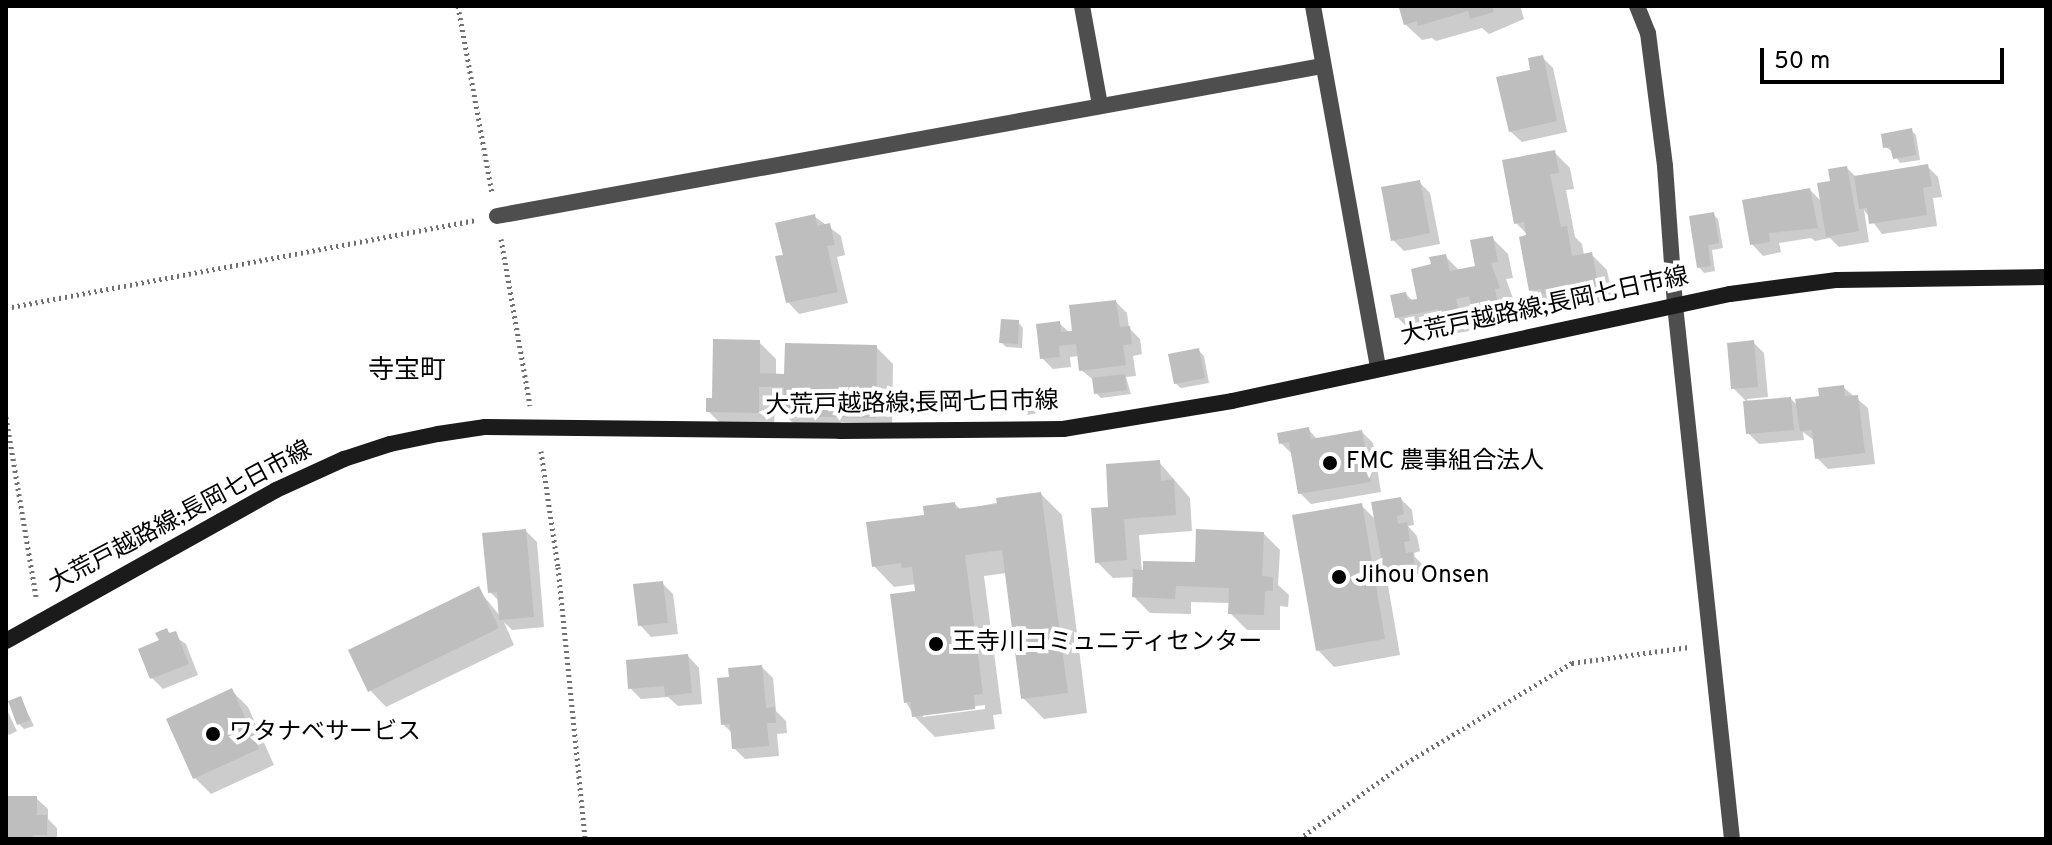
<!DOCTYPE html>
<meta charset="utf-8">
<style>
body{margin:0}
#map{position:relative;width:2052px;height:845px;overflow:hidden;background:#fff;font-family:Overpass,"Noto Sans JP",sans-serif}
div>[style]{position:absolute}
.shadow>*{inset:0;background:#0003}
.building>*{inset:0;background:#bebebe}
.path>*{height:5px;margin-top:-2.5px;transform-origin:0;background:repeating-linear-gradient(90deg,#707070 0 2px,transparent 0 6px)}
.minor>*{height:16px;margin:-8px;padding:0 8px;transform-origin:8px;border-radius:8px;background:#4e4e4e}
.tertiary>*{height:16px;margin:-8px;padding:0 8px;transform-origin:8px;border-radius:8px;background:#4e4e4e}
.secondary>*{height:16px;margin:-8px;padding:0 8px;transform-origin:8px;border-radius:8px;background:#1b1b1b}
.dots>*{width:22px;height:22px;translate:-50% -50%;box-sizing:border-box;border:4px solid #fff;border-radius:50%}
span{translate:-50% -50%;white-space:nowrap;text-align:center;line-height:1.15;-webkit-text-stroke:8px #fff;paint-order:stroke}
.street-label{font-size:24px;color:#000}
.poi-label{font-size:24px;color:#000}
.left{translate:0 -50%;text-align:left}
.neighbourhood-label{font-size:26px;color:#000}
.frame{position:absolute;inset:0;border:8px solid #000;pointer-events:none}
.scale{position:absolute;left:1760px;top:48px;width:244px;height:36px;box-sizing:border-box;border:4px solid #000;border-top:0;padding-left:10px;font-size:24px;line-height:28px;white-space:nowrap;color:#000;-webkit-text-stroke:6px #fff;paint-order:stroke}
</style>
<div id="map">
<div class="shadow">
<i style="clip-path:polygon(1412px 6px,1520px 6px,1524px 19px,1489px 34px,1482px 28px,1436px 41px,1432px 38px,1422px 40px,1405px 24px)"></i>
<i style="clip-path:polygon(1542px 57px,1553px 68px,1567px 132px,1522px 142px,1510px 131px,1532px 71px)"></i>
<i style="clip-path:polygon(1911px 130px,1916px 135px,1920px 160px,1900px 163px,1893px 152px,1885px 147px)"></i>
<i style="clip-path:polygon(1554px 152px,1570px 168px,1574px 189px,1566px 190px,1575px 237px,1582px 244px,1584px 255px,1591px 254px,1607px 270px,1613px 300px,1561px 310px,1555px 305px,1548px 306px,1531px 290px,1530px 237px,1516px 223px)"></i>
<i style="clip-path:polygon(1927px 166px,1938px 177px,1942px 197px,1933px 198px,1937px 226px,1882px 234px,1864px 210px,1869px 242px,1839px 247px,1830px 238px,1815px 241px,1811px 238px,1779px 243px,1781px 252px,1763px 256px,1752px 244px,1810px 190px,1822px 202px,1832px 182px,1847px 168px,1856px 177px)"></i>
<i style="clip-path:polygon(1419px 182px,1430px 193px,1440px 244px,1404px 251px,1393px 240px)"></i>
<i style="clip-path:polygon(1713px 214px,1718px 219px,1723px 248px,1712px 250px,1715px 271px,1704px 273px,1699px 267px)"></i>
<i style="clip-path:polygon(814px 216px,841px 236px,845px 255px,837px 257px,848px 303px,799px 314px,788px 302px,785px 256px)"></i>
<i style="clip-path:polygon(1492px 238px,1508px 254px,1513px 278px,1506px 279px,1515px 304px,1510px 305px,1513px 321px,1490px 326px,1478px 314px,1471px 315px,1475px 330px,1458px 333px,1450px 326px,1413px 333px,1397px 317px,1406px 294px,1413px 301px,1419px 300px,1433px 266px,1445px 256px,1460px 271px,1477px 267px)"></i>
<i style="clip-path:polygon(1116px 302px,1127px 313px,1129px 328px,1140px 339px,1142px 354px,1133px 356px,1136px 376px,1126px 377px,1131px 394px,1101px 398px,1096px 393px,1095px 381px,1081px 370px,1079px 356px,1070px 357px,1071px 367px,1053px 369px,1042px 358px,1059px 323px,1070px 333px)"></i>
<i style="clip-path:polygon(1018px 322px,1023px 328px,1022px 348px,1006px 347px,1001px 342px)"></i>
<i style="clip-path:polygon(759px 342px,776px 359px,776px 376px,786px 376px,876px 347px,893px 364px,892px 433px,802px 432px,785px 415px,785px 403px,775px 403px,774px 428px,725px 428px,708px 411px)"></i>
<i style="clip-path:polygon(1753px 342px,1764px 353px,1768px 397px,1747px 399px,1748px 403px,1733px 388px)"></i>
<i style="clip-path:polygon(1199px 351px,1204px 356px,1209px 383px,1181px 388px,1175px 383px)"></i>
<i style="clip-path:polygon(1843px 387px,1868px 408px,1875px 464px,1828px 469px,1817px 458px,1815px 441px,1803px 432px,1804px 440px,1759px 444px,1748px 433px,1791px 399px,1799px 407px)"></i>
<i style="clip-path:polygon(1037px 392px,1043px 397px,1045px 412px,1027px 415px,1022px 410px)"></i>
<i style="clip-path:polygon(1308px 429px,1318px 440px,1362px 432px,1373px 443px,1381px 492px,1311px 504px,1300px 493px,1292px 454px,1281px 443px)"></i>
<i style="clip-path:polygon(1159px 462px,1190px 498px,1192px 531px,1139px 535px,1142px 573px,1197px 564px,1263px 533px,1280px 550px,1278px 585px,1289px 595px,1288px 607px,1280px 606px,1280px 630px,1247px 630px,1230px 613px,1231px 603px,1191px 602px,1191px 614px,1150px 613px,1134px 597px,1134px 577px,1113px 578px,1097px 562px,1111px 509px)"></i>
<i style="clip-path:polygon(evenodd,1041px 494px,1062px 515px,1087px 713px,1044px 719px,1023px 698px,1007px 573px,984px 576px,1002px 714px,993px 715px,995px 729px,935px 737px,914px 716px,906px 702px,916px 584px,894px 587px,874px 566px,926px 516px,955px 504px,961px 510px,1041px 494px,985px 705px,985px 709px,923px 717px,923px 713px,985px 705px)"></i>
<i style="clip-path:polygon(1401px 499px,1412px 510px,1414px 525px,1408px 526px,1417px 536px,1420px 551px,1414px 553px,1415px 557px,1423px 565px,1424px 573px,1396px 578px,1385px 568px,1400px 655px,1334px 667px,1318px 650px,1361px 505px,1376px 520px)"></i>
<i style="clip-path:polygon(526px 531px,537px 542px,544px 627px,512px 630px,504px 622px,514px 645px,386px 707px,370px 690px,478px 589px,500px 616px,499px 601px,490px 592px)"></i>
<i style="clip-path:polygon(662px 583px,673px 594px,678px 634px,651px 637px,640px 625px)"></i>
<i style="clip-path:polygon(167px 631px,186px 644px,198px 675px,163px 689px,152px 678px)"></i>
<i style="clip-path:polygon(688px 656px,699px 668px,702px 704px,678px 706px,668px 697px,641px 699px,630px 688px)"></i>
<i style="clip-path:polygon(762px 667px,773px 678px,776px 711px,786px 721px,787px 733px,777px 734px,779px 756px,745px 759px,734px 748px,733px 734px,723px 724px,731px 679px)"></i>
<i style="clip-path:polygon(232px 691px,248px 707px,274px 765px,211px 794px,194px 777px)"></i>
<i style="clip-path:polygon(21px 699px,34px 726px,24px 729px,19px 724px)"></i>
<i style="clip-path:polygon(6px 708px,17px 731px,9px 735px,6px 732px)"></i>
<i style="clip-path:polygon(6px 798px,36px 798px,48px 809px,48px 819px,57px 828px,57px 839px,6px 839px)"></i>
</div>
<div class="building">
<i style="clip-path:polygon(1405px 6px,1492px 6px,1494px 12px,1470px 19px,1468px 11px,1418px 26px,1417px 21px,1404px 25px,1399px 8px)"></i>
<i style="clip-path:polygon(1543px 55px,1557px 121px,1509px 132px,1496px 77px,1530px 70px,1528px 58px)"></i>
<i style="clip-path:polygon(1912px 128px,1916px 155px,1893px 159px,1890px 147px,1883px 148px,1881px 134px)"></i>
<i style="clip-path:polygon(1555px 150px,1559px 173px,1550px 174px,1561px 227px,1567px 226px,1572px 256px,1592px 252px,1598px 284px,1542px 294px,1541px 289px,1529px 291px,1519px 237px,1526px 235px,1524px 222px,1514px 224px,1502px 160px)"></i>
<i style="clip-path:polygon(1928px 164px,1932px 186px,1923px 188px,1927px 215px,1869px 224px,1867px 208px,1859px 209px,1854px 176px)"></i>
<i style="clip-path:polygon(1847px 166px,1859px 231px,1826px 237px,1817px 183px,1830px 181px,1828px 169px)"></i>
<i style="clip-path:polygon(1420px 180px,1430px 233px,1391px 241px,1381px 187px)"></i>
<i style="clip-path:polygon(1810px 188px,1818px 228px,1769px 233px,1770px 242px,1750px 245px,1742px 200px)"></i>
<i style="clip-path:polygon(1714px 212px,1719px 243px,1708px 245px,1711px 266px,1697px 268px,1689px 216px)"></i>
<i style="clip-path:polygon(815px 214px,817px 226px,830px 223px,835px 245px,827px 246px,838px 292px,786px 303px,775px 256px,783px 255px,775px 223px)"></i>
<i style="clip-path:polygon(1493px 236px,1498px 262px,1491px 263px,1500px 288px,1495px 289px,1498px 305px,1472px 310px,1469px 296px,1456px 299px,1460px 314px,1440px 318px,1438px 309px,1395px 318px,1390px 295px,1406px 292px,1408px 300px,1417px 299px,1411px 269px,1431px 264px,1429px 257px,1446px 254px,1450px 271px,1475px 266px,1470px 240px)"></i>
<i style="clip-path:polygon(1116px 300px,1120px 327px,1130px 326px,1132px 344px,1123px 345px,1126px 365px,1079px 371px,1076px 344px,1059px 346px,1060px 357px,1040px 359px,1036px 324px,1060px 321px,1061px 332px,1072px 331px,1069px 305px)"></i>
<i style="clip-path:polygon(1001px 319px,1019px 320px,1018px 344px,999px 343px)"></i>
<i style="clip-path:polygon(713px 339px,760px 340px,760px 373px,784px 374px,785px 343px,877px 345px,876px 418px,783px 416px,784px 387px,759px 387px,759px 413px,706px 412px,706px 398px,712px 398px)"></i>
<i style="clip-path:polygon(1754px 340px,1758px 387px,1731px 389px,1727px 343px)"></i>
<i style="clip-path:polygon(1199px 348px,1205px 378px,1174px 384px,1168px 354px)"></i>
<i style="clip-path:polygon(1125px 374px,1127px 390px,1094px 394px,1092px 378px)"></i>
<i style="clip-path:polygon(1844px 385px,1845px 396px,1858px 395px,1865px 453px,1815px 459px,1812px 430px,1800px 431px,1795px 399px,1819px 396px,1818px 388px)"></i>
<i style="clip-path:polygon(1038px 389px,1041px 408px,1020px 411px,1017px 393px)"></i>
<i style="clip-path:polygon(1791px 397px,1794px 430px,1746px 434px,1743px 401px)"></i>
<i style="clip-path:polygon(1309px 427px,1311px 439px,1362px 430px,1371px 482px,1298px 494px,1289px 442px,1279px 444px,1277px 433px)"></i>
<i style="clip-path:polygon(1160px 460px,1161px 481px,1174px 479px,1176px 515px,1124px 519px,1127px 560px,1095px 563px,1091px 508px,1108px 507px,1106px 464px)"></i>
<i style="clip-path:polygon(1041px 492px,1068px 693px,1021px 699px,1002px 550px,965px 555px,983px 694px,974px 695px,975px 709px,912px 717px,910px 702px,904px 703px,890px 594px,915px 591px,912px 567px,902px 568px,901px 563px,872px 567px,866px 522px,924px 515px,923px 506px,955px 502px,956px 509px,997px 504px,996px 498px)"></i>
<i style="clip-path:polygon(1401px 497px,1404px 514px,1397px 516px,1398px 524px,1407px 522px,1410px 541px,1404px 542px,1406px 553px,1413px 552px,1414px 563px,1383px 568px,1371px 502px)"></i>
<i style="clip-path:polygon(1362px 503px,1385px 639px,1316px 651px,1292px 515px)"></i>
<i style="clip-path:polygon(526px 529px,534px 617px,499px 620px,497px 592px,488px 593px,482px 533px)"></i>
<i style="clip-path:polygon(1196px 529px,1264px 532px,1262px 576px,1273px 577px,1273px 591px,1265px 591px,1264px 615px,1228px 614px,1229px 588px,1176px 586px,1175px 599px,1132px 597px,1133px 569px,1143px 570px,1143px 561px,1195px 562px)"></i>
<i style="clip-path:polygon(663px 581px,668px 623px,638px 626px,633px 584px)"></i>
<i style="clip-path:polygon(479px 586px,499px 628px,368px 692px,348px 650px)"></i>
<i style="clip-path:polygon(167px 628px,169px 633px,176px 631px,189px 664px,150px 679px,138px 649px,159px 640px,155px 633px)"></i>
<i style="clip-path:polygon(688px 654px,692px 693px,665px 696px,664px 686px,628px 689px,626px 660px)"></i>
<i style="clip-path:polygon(762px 665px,766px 708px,775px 707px,776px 723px,767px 723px,769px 746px,732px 749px,730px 724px,721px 725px,717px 678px,729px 677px,728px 668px)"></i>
<i style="clip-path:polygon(232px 688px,259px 749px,193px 779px,166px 719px)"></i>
<i style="clip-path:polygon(21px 696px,30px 720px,17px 725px,8px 701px)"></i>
<i style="clip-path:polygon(6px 796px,37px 796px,37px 815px,47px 815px,47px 835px,33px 835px,33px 839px,6px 839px)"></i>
</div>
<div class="path">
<i style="left:458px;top:6px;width:191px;rotate:79.7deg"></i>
<i style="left:501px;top:239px;width:169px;rotate:80.1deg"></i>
<i style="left:6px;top:308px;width:478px;rotate:-10.6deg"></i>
<i style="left:6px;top:417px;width:182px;rotate:80.5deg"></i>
<i style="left:541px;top:451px;width:117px;rotate:81.7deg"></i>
<i style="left:558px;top:567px;width:273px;rotate:84.3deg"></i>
<i style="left:1299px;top:839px;width:125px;rotate:-35.6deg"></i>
<i style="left:1401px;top:766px;width:200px;rotate:-31.1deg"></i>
<i style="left:1572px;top:663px;width:118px;rotate:-7.8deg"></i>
</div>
<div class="minor">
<i style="left:1082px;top:6px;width:101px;rotate:79.7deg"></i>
<i style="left:1313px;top:6px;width:368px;rotate:79.8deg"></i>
<i style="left:1637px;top:6px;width:29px;rotate:68deg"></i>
<i style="left:1648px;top:33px;width:134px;rotate:82.7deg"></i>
<i style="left:1665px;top:166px;width:139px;rotate:85.9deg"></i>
<i style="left:497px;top:216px;width:839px;rotate:-10.3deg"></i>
</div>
<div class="tertiary">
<i style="left:1675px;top:305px;width:537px;rotate:83.91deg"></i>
</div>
<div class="secondary">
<i style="left:6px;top:641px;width:309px;rotate:-29.2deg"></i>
<i style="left:276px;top:490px;width:75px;rotate:-24.5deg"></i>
<i style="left:344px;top:459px;width:48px;rotate:-18.1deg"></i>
<i style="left:390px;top:444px;width:49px;rotate:-11.8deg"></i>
<i style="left:438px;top:434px;width:48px;rotate:-8.5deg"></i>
<i style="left:485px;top:427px;width:355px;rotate:0.6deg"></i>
<i style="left:840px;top:431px;width:223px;rotate:-0.5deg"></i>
<i style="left:1063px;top:429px;width:171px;rotate:-9.4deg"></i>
<i style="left:1232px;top:401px;width:509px;rotate:-12.13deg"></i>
<i style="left:1730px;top:294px;width:108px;rotate:-7.5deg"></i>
<i style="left:1837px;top:280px;width:209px;rotate:-0.8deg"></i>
</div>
<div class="dots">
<i style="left:1330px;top:463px;background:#000"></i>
<i style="left:1339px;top:577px;background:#000"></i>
<i style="left:936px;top:644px;background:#000"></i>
<i style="left:213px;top:734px;background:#000"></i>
</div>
<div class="street-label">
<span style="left:1545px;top:308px;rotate:-12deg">大荒戸越路線;長岡七日市線</span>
<span style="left:912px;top:405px;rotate:-1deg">大荒戸越路線;長岡七日市線</span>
<span style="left:181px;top:518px;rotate:-28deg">大荒戸越路線;長岡七日市線</span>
</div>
<div class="poi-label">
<span class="left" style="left:1346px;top:463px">FMC 農事組合法人</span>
<span class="left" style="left:1355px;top:577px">Jihou Onsen</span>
<span class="left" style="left:952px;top:644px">王寺川コミュニティセンター</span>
<span class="left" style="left:229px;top:734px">ワタナベサービス</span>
</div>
<div class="neighbourhood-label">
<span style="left:407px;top:372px">寺宝町</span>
</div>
<div class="frame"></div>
<div class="scale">50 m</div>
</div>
